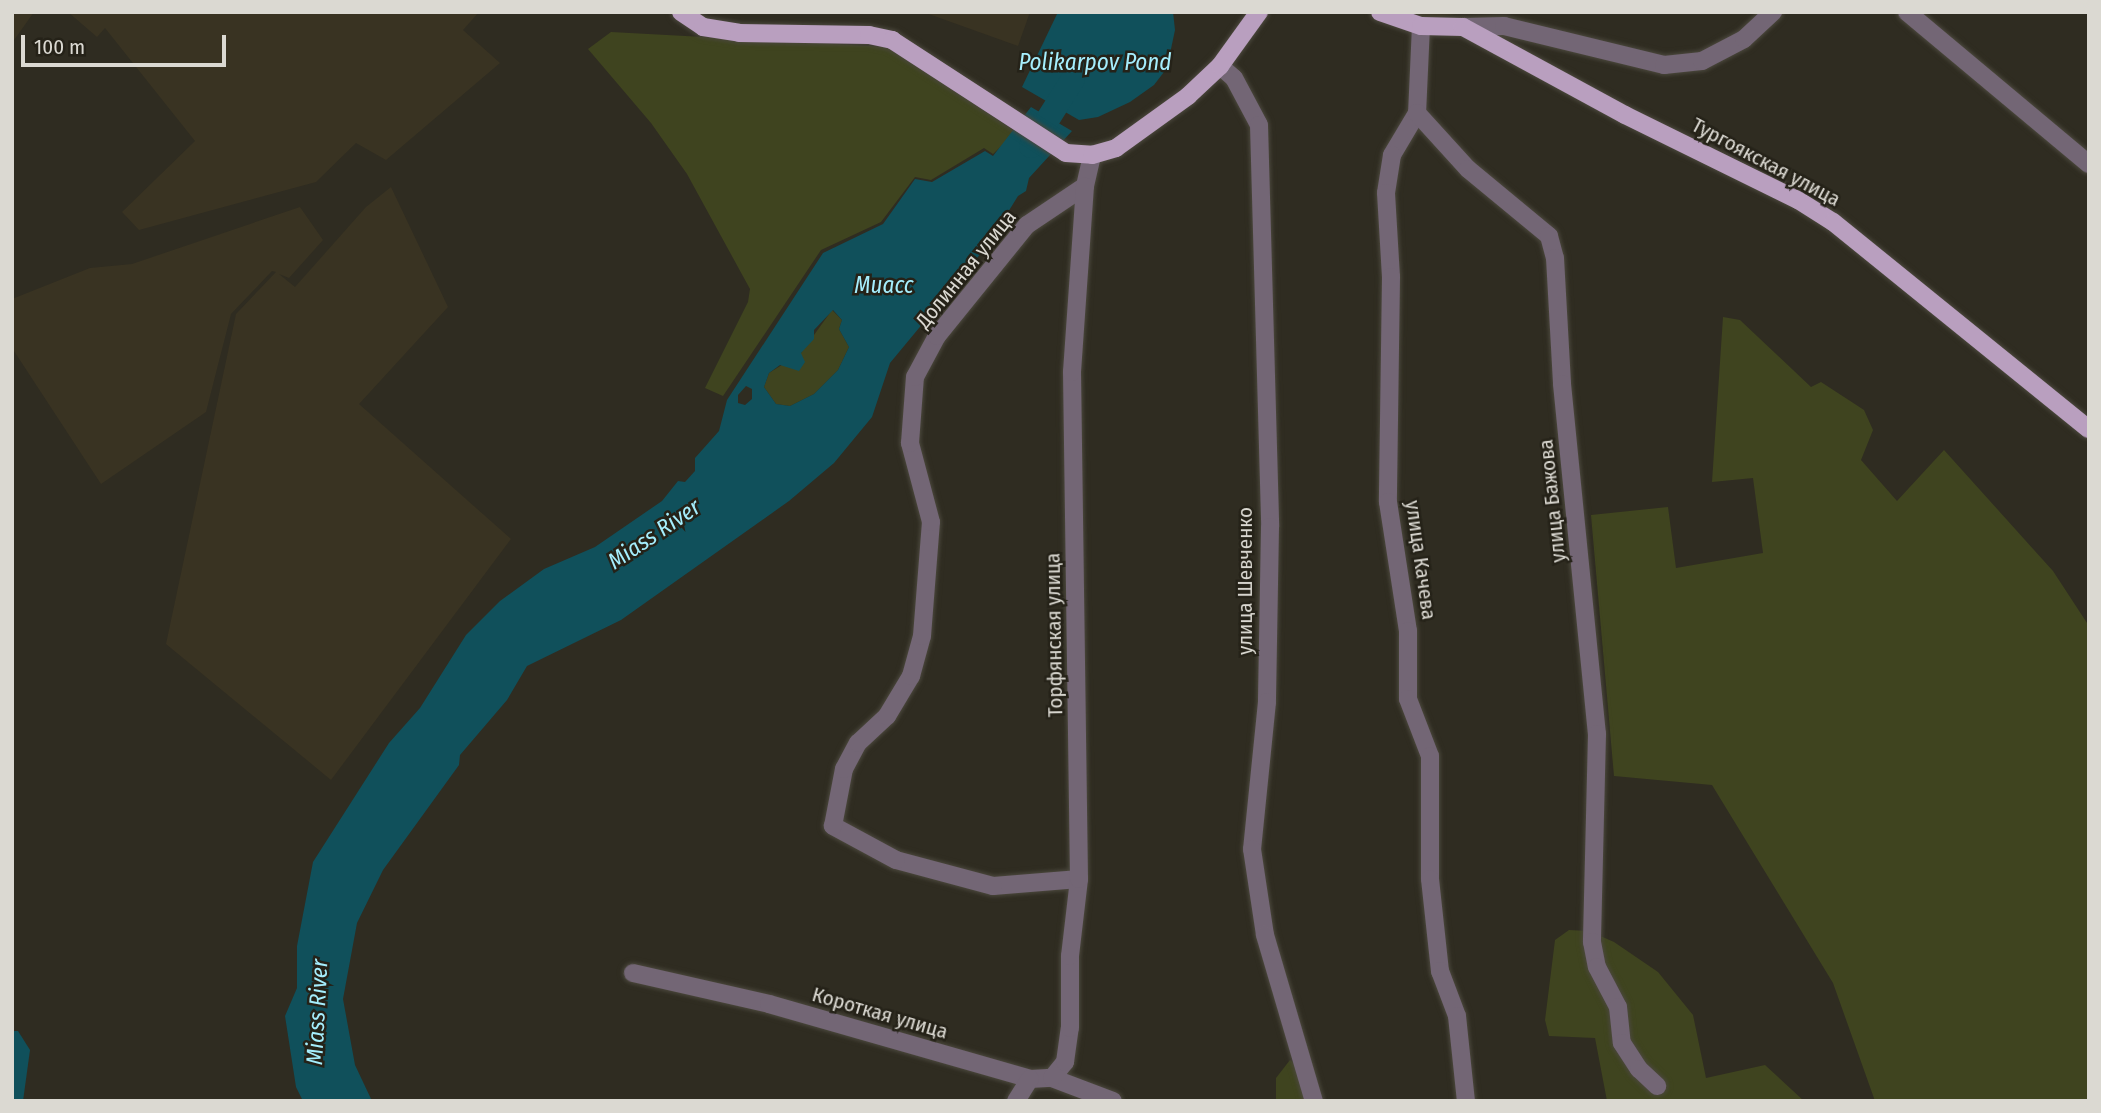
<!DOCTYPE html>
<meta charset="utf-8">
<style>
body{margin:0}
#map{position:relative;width:2101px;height:1113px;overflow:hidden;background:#2f2c21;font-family:"Fira Sans Condensed",sans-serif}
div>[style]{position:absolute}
.built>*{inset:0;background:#393322}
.green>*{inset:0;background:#3f441f}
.water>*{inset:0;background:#10505b}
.river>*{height:24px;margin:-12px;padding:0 12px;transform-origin:12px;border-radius:12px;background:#10505b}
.roads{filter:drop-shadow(0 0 2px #4b483d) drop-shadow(0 0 2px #4b483d)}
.minor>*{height:18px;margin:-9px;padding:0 9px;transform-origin:9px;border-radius:9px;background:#736675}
.major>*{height:18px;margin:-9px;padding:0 9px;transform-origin:9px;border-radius:9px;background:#b99fbf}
span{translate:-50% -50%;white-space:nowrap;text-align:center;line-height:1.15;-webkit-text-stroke:5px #252218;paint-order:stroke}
.street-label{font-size:21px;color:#dbd9d2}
.water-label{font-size:23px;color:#a5eefd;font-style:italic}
.frame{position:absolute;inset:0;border:14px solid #dbd9d2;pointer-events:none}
.scale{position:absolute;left:21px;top:35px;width:205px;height:32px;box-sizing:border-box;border:4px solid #dbd9d2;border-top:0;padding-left:9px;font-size:21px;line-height:24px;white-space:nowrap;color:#dbd9d2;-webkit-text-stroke:5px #252218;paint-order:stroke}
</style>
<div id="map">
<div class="built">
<i style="clip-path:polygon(12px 12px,34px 12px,12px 43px)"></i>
<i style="clip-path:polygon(68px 12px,479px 12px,463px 30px,500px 63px,386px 160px,356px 143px,316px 182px,139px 230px,122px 212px,195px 141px,105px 28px,97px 37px)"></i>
<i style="clip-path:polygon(923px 12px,1030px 12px,1018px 46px)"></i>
<i style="clip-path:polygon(1402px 12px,1467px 12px,1423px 20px)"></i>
<i style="clip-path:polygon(391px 187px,448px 307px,359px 404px,511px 539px,331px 780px,166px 644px,236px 314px,276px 272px,272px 271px,231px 314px,206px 412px,101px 484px,12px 348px,12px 299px,90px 268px,132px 264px,300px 207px,323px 240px,289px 278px,279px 274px,295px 287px,366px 207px)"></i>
</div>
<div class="green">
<i style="clip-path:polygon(611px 32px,888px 47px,1016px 132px,993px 154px,984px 148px,931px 180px,915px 177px,881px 222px,821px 250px,723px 396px,705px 388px,748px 302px,750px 289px,687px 174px,651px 123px,588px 49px)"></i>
<i style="clip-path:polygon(832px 310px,842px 320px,839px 329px,849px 347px,838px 370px,814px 394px,790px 406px,776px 404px,764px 387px,769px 373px,801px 353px)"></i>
<i style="clip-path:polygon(1723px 317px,1740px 320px,1811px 387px,1821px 382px,1864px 410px,1873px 430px,1861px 460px,1897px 501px,1944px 450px,2053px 571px,2089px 626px,2089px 1101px,1875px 1101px,1833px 983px,1712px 785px,1614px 776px,1591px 515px,1668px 507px,1676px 568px,1763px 553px,1753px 478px,1712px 482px)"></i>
<i style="clip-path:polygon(1569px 930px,1589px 931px,1614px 942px,1658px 972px,1693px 1015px,1706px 1078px,1765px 1065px,1804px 1101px,1607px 1101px,1595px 1038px,1549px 1036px,1545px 1020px,1555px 940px)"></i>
<i style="clip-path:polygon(1290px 1060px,1302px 1070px,1309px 1101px,1276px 1101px,1276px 1078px)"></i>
</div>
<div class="water">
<i style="clip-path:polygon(1058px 12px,1173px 12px,1175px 30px,1167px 68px,1154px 85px,1130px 102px,1098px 117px,1079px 120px,1022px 87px)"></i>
<i style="clip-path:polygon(evenodd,1031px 107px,1072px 131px,1029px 178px,1026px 191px,1018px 196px,987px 246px,890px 363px,872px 417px,834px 463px,789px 501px,621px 620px,527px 666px,507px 700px,460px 755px,459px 765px,383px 870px,357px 923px,343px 999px,355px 1065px,372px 1101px,303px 1101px,296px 1087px,285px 1016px,297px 988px,297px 946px,313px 862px,389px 743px,420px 708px,466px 635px,500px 601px,544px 569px,595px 547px,662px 501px,678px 481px,685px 482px,695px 471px,695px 458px,719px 431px,727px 400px,823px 253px,883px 224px,915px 179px,932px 182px,985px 151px,993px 156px,1031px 107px,833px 310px,842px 320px,839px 329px,849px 347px,838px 370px,814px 394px,790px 406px,776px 404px,764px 387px,769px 373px,780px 365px,799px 371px,805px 362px,801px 353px,814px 339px,814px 330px,833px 310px,1031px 107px,746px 386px,752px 389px,752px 399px,745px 405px,738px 403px,738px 395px,746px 386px)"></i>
<i style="clip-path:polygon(12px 1031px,18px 1031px,30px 1050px,23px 1101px,12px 1101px)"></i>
</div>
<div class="river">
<i style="left:1031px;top:146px;width:79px;rotate:-57.9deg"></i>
</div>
<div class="roads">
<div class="minor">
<i style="left:1907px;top:12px;width:237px;rotate:39.9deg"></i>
<i style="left:1421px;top:26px;width:87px;rotate:92.6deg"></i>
<i style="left:1417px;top:113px;width:49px;rotate:120.8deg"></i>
<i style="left:1392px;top:155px;width:38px;rotate:99deg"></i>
<i style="left:1386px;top:193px;width:84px;rotate:86.6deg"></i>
<i style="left:1391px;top:277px;width:225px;rotate:90.8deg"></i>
<i style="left:1388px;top:502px;width:131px;rotate:81.2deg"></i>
<i style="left:1408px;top:631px;width:68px;rotate:90deg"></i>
<i style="left:1408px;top:699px;width:61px;rotate:68.9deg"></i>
<i style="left:1430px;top:756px;width:123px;rotate:90deg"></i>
<i style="left:1430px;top:879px;width:93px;rotate:83.8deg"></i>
<i style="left:1440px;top:971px;width:48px;rotate:69.3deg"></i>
<i style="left:1457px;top:1016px;width:85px;rotate:84deg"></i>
<i style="left:1463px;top:27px;width:41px;rotate:-1.4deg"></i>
<i style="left:1504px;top:26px;width:165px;rotate:13.7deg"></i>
<i style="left:1664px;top:65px;width:38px;rotate:-6deg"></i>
<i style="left:1702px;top:61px;width:47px;rotate:-27.6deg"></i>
<i style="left:1744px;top:39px;width:40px;rotate:-43deg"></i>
<i style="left:1220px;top:66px;width:18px;rotate:41deg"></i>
<i style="left:1234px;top:78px;width:53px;rotate:62deg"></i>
<i style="left:1259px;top:125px;width:402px;rotate:88.4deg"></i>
<i style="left:1270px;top:527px;width:175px;rotate:91deg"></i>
<i style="left:1267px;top:702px;width:148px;rotate:95.8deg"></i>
<i style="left:1252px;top:849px;width:87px;rotate:81.4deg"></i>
<i style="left:1265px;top:935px;width:173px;rotate:73.6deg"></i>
<i style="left:1417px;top:113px;width:76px;rotate:47.7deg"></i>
<i style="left:1468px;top:169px;width:105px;rotate:39.6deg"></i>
<i style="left:1549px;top:236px;width:23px;rotate:75deg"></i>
<i style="left:1555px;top:258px;width:126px;rotate:86.8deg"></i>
<i style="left:1562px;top:384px;width:352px;rotate:84.3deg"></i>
<i style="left:1597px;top:734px;width:208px;rotate:91.4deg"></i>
<i style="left:1592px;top:942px;width:25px;rotate:79deg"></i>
<i style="left:1597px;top:967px;width:45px;rotate:62.3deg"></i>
<i style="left:1618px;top:1007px;width:36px;rotate:84deg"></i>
<i style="left:1622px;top:1043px;width:31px;rotate:57deg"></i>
<i style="left:1639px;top:1069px;width:25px;rotate:43deg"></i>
<i style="left:1079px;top:879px;width:86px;rotate:175.3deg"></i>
<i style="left:993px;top:886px;width:100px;rotate:-165deg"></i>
<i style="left:896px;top:860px;width:72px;rotate:-151.6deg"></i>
<i style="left:833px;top:826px;width:58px;rotate:-79.1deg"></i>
<i style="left:844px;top:769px;width:30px;rotate:-62deg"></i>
<i style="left:858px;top:743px;width:40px;rotate:-43deg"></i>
<i style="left:887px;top:716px;width:47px;rotate:-59deg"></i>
<i style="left:911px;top:676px;width:41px;rotate:-74.6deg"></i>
<i style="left:922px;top:636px;width:114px;rotate:-85.5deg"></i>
<i style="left:931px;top:522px;width:82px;rotate:-104.9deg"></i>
<i style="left:910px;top:443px;width:66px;rotate:-85.7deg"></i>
<i style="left:915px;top:377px;width:47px;rotate:-61.8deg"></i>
<i style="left:937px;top:336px;width:143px;rotate:-51deg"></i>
<i style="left:1027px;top:225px;width:70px;rotate:-33.9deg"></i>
<i style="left:1085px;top:186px;width:32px;rotate:-77deg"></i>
<i style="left:633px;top:973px;width:139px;rotate:12.8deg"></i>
<i style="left:769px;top:1004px;width:272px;rotate:16deg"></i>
<i style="left:1030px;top:1079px;width:22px;rotate:-3deg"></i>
<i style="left:1052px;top:1078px;width:65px;rotate:20.7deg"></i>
<i style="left:1052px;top:1078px;width:21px;rotate:-51deg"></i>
<i style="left:1065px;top:1062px;width:34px;rotate:-82deg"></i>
<i style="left:1070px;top:1028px;width:72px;rotate:-90deg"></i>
<i style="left:1070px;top:956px;width:78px;rotate:-83.3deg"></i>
<i style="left:1079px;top:879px;width:507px;rotate:-90.79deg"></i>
<i style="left:1072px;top:372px;width:186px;rotate:-86deg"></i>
<i style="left:1016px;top:1101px;width:26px;rotate:-58deg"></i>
</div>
<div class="major">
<i style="left:681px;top:12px;width:27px;rotate:34deg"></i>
<i style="left:703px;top:27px;width:36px;rotate:9deg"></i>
<i style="left:739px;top:33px;width:130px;rotate:0.9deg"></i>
<i style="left:869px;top:35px;width:24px;rotate:12deg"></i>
<i style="left:892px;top:40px;width:207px;rotate:33deg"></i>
<i style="left:1066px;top:153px;width:26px;rotate:4deg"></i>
<i style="left:1092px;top:155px;width:25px;rotate:-16deg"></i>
<i style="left:1116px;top:148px;width:89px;rotate:-35.8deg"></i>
<i style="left:1188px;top:96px;width:44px;rotate:-43.2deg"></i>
<i style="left:1220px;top:66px;width:67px;rotate:-54.2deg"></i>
<i style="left:1380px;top:12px;width:43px;rotate:18.9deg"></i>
<i style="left:1421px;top:26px;width:42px;rotate:1.4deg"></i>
<i style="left:1463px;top:27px;width:184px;rotate:28.5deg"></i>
<i style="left:1625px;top:115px;width:193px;rotate:26.2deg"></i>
<i style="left:1798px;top:200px;width:41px;rotate:32.2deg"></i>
<i style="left:1833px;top:222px;width:329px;rotate:39deg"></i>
</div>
</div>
<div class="street-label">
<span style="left:1766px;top:162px;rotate:28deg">Тургоякская улица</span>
<span style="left:966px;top:269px;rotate:-51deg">Долинная улица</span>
<span style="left:1552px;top:501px;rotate:-96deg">улица Бажова</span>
<span style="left:1421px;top:560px;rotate:82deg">улица Качева</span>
<span style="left:1245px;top:581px;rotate:-90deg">улица Шевченко</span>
<span style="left:1054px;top:635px;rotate:-91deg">Торфянская улица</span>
<span style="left:880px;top:1013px;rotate:16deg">Короткая улица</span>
</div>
<div class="water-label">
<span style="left:1095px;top:62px">Polikarpov Pond</span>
<span style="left:884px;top:285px">Миасс</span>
<span style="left:654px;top:534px;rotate:-34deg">Miass River</span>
<span style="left:317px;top:1012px;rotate:-87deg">Miass River</span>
</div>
<div class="frame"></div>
<div class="scale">100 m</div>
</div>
